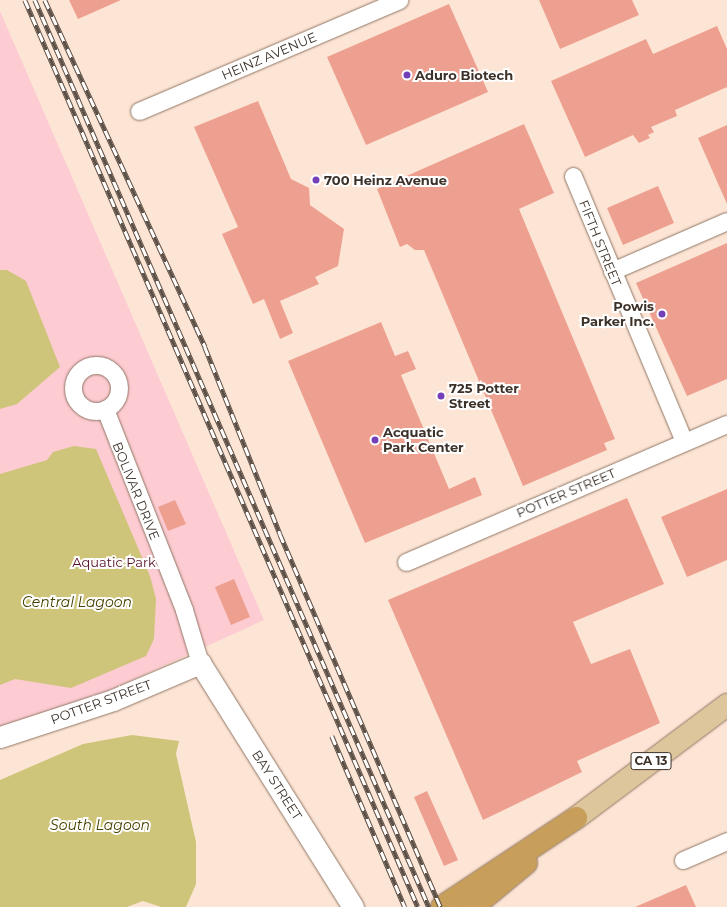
<!DOCTYPE html>
<style>
body{margin:0}
#map{position:relative;width:727px;height:907px;overflow:hidden;background:#fde5d5;font-family:Montserrat,sans-serif}
div>[style]{position:absolute}
.green>*{inset:0;background:#fdcbd2}
.water>*{inset:0;background:#cfc57a}
.building>*{inset:0;background:#eea090}
.roads{filter:drop-shadow(0 0 1px #907664) drop-shadow(0 0 1px #907664)}
.minor>*{height:17px;margin:-8.5px;padding:0 8.5px;transform-origin:8.5px;border-radius:8.5px;background:#fff}
.minor>.ring{margin:-8.5px;padding:0;box-sizing:content-box;background:none;border:17px solid #fff;border-radius:50%}
.tertiary>*{height:21px;margin:-10.5px;padding:0 10.5px;transform-origin:10.5px;border-radius:10.5px;background:#fff}
.primary>*{height:22px;margin:-11px;padding:0 11px;transform-origin:11px;border-radius:11px;background:#ddc59c}
.motorway>*{height:22px;margin:-11px;padding:0 11px;transform-origin:11px;border-radius:11px;background:#c79e5a}
.rail>*{height:4.5px;margin-top:-2.25px;transform-origin:0;background:repeating-linear-gradient(90deg,#fff 0 9px,#5c4f46 0 18px);box-sizing:border-box;border-block:1px solid #5c4f46}
.dots>*{width:11px;height:11px;translate:-50% -50%;box-sizing:border-box;border:2px solid #fff;border-radius:50%}
span{translate:-50% -50%;white-space:nowrap;text-align:center;line-height:1.15;-webkit-text-stroke:4px #fff;paint-order:stroke}
.shield-label span{padding:1px 3px;background:#fff;border:1px solid;border-radius:3px;-webkit-text-stroke-width:0}
.shield-label{font-size:12px;color:#3d322a;font-weight:700}
.street-label{font-size:13px;color:#3d322a}
.poi-label{font-size:13px;color:#3d322a;font-weight:700}
.left{translate:0 -50%;text-align:left}
.right{translate:-100% -50%;text-align:right}
.park-label{font-size:13px;color:#520c21}
.water-label{font-size:14px;color:#474001;font-style:italic}
</style>
<div id="map">
<div class="green">
<i style="clip-path:polygon(0 11px,264px 620px,97px 696px,0 728px)"></i>
</div>
<div class="water">
<i style="clip-path:polygon(0 270px,7px 270px,26px 281px,60px 367px,17px 404px,0 409px)"></i>
<i style="clip-path:polygon(74px 446px,96px 449px,150px 576px,156px 599px,154px 639px,146px 656px,71px 688px,15px 679px,0 685px,0 474px,47px 460px,53px 452px)"></i>
<i style="clip-path:polygon(132px 735px,179px 741px,176px 754px,196px 842px,196px 884px,186px 907px,161px 907px,143px 901px,127px 907px,0 907px,0 780px,83px 744px)"></i>
</div>
<div class="building">
<i style="clip-path:polygon(69px 0,121px 0,78px 19px)"></i>
<i style="clip-path:polygon(539px 0,632px 0,639px 15px,560px 49px)"></i>
<i style="clip-path:polygon(449px 4px,488px 92px,366px 145px,327px 57px)"></i>
<i style="clip-path:polygon(717px 26px,727px 49px,727px 87px,675px 110px,677px 116px,651px 127px,654px 132px,648px 135px,650px 138px,639px 143px,633px 135px,585px 157px,551px 81px,646px 39px,653px 54px)"></i>
<i style="clip-path:polygon(258px 101px,291px 179px,309px 188px,310px 205px,344px 229px,338px 266px,315px 277px,319px 284px,280px 301px,293px 333px,280px 339px,264px 299px,253px 304px,222px 234px,238px 227px,194px 127px)"></i>
<i style="clip-path:polygon(524px 124px,554px 193px,519px 209px,615px 439px,604px 443px,607px 450px,523px 486px,424px 250px,415px 250px,407px 244px,400px 247px,377px 189px)"></i>
<i style="clip-path:polygon(727px 125px,727px 204px,698px 138px)"></i>
<i style="clip-path:polygon(658px 186px,674px 223px,623px 245px,607px 208px)"></i>
<i style="clip-path:polygon(727px 243px,727px 379px,687px 396px,636px 283px)"></i>
<i style="clip-path:polygon(381px 322px,395px 356px,408px 351px,416px 369px,401px 375px,449px 489px,475px 477px,482px 495px,365px 543px,288px 361px)"></i>
<i style="clip-path:polygon(727px 489px,727px 560px,687px 577px,661px 517px)"></i>
<i style="clip-path:polygon(627px 498px,664px 584px,573px 622px,591px 664px,630px 649px,660px 723px,577px 761px,582px 772px,483px 820px,388px 600px)"></i>
<i style="clip-path:polygon(175px 500px,186px 524px,168px 531px,158px 507px)"></i>
<i style="clip-path:polygon(234px 579px,250px 617px,231px 625px,215px 587px)"></i>
<i style="clip-path:polygon(427px 791px,458px 860px,444px 866px,414px 797px)"></i>
<i style="clip-path:polygon(686px 885px,696px 907px,635px 907px)"></i>
</div>
<div class="roads">
<div class="minor">
<i style="left:139px;top:111px;width:283px;rotate:-23.1deg"></i>
<i style="left:573px;top:176px;width:288px;rotate:67.3deg"></i>
<i style="left:612px;top:271px;width:125px;rotate:-23.5deg"></i>
<i class="ring" style="left:73px;top:365px;width:29px;height:29px"></i>
<i style="left:105px;top:409px;width:216px;rotate:68.5deg"></i>
<i style="left:184px;top:610px;width:55px;rotate:73.2deg"></i>
<i style="left:406px;top:562px;width:349px;rotate:-23.3deg"></i>
<i style="left:683px;top:860px;width:48px;rotate:-23.4deg"></i>
</div>
<div class="tertiary">
<i style="left:0;top:737px;width:119px;rotate:-18.1deg"></i>
<i style="left:113px;top:700px;width:95px;rotate:-23deg"></i>
<i style="left:200px;top:663px;width:288px;rotate:57.9deg"></i>
</div>
<div class="primary">
<i style="left:576px;top:818px;width:189px;rotate:-36.8deg"></i>
</div>
<div class="motorway">
<i style="left:442px;top:907px;width:161px;rotate:-33.6deg"></i>
<i style="left:473px;top:907px;width:69px;rotate:-39.7deg"></i>
</div>
</div>
<div class="rail">
<i style="left:25px;top:0;width:988px;rotate:66.57deg"></i>
<i style="left:35px;top:0;width:989px;rotate:66.52deg"></i>
<i style="left:45px;top:0;width:382px;rotate:65.2deg"></i>
<i style="left:205px;top:347px;width:201px;rotate:68.1deg"></i>
<i style="left:280px;top:534px;width:406px;rotate:66.7deg"></i>
<i style="left:332px;top:736px;width:186px;rotate:66.9deg"></i>
</div>
<div class="dots">
<i style="left:407px;top:75px;background:#7440b7"></i>
<i style="left:316px;top:180px;background:#7440b7"></i>
<i style="left:662px;top:314px;background:#7440b7"></i>
<i style="left:441px;top:396px;background:#7440b7"></i>
<i style="left:375px;top:440px;background:#7440b7"></i>
</div>
<div class="shield-label">
<span style="left:651px;top:761px">CA 13</span>
</div>
<div class="street-label">
<span style="left:269px;top:56px;rotate:-23deg">HEINZ AVENUE</span>
<span style="left:600px;top:243px;rotate:68deg">FIFTH STREET</span>
<span style="left:136px;top:491px;rotate:68deg">BOLIVAR DRIVE</span>
<span style="left:566px;top:493px;rotate:-23deg">POTTER STREET</span>
<span style="left:101px;top:702px;rotate:-20deg">POTTER STREET</span>
<span style="left:277px;top:785px;rotate:57deg">BAY STREET</span>
</div>
<div class="poi-label">
<span class="left" style="left:415px;top:75px">Aduro Biotech</span>
<span class="left" style="left:324px;top:180px">700 Heinz Avenue</span>
<span class="right" style="left:654px;top:314px">Powis<br>Parker Inc.</span>
<span class="left" style="left:449px;top:396px">725 Potter<br>Street</span>
<span class="left" style="left:383px;top:440px">Acquatic<br>Park Center</span>
</div>
<div class="park-label">
<span style="left:114px;top:562px">Aquatic Park</span>
</div>
<div class="water-label">
<span style="left:77px;top:602px">Central Lagoon</span>
<span style="left:100px;top:825px">South Lagoon</span>
</div>
</div>
